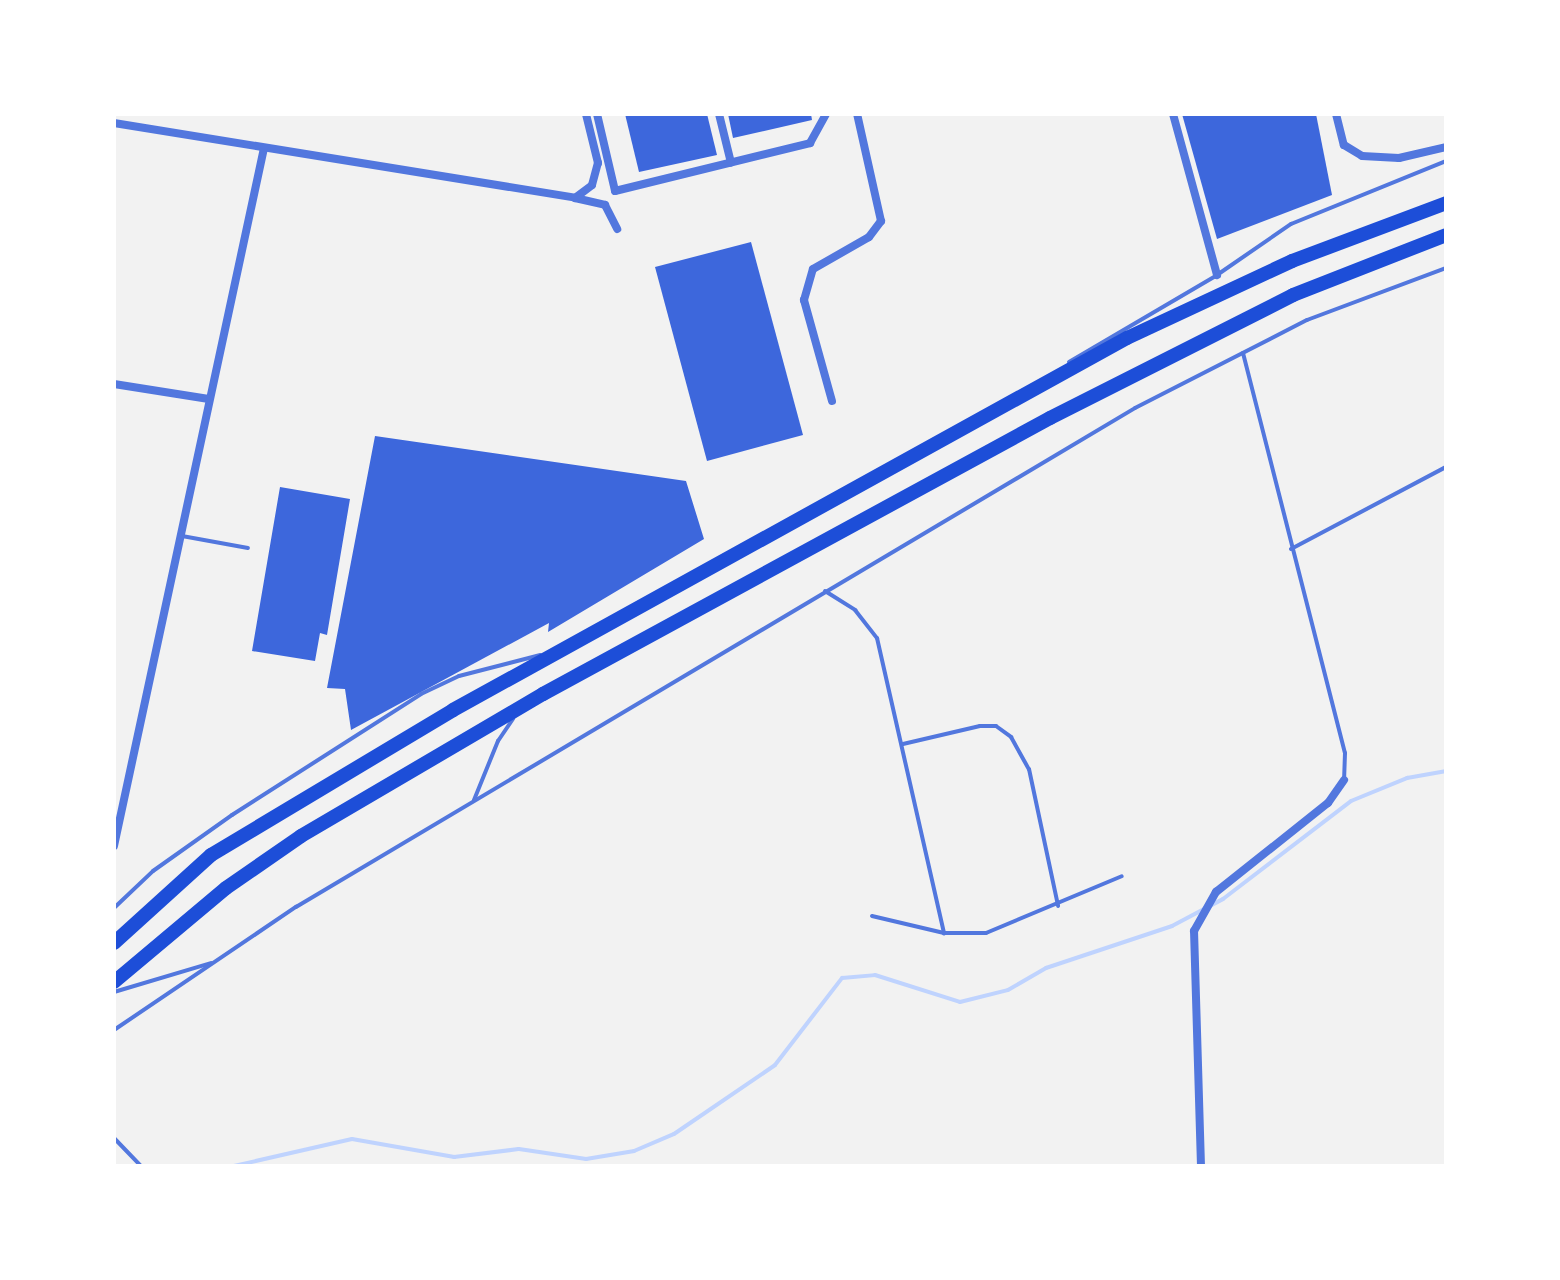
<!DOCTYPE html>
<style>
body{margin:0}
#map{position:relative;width:1560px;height:1280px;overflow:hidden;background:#f2f2f2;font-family:Manrope,sans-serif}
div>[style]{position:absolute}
.stream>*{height:4px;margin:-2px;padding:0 2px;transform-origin:2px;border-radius:2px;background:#bfd3fe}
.building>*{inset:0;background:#3d67dc}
.service>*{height:4px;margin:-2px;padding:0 2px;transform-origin:2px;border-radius:2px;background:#5277de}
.minor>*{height:8px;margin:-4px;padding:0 4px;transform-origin:4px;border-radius:4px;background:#5277de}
.trunk>*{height:14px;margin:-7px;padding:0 7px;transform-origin:7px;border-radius:7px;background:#1d4ed8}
span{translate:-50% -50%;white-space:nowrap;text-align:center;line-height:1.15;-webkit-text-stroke:8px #fff;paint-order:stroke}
.frame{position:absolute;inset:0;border:116px solid #fff;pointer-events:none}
</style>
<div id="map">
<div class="stream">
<i style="left:162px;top:1166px;width:12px"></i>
<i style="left:234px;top:1166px;width:121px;rotate:-12.9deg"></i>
<i style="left:352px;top:1139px;width:104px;rotate:10deg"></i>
<i style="left:454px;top:1157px;width:65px;rotate:-7deg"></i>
<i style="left:519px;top:1149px;width:68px;rotate:8.5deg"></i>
<i style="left:586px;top:1159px;width:49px;rotate:-9.5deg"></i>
<i style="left:634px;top:1151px;width:43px;rotate:-23deg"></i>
<i style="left:674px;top:1134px;width:122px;rotate:-34.3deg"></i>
<i style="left:775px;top:1065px;width:110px;rotate:-52.4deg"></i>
<i style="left:842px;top:978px;width:33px;rotate:-5deg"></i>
<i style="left:875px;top:975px;width:89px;rotate:17.6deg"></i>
<i style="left:960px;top:1002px;width:49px;rotate:-14deg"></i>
<i style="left:1008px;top:990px;width:44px;rotate:-30.1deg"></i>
<i style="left:1046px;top:968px;width:133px;rotate:-18.4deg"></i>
<i style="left:1172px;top:926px;width:58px;rotate:-27.9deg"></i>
<i style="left:1223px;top:899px;width:161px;rotate:-37.4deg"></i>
<i style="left:1351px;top:801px;width:61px;rotate:-22.3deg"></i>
<i style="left:1407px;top:778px;width:40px;rotate:-10deg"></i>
</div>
<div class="building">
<i style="clip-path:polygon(625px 114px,707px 114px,717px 155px,639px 172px)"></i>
<i style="clip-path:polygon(728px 114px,811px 114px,812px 120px,733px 138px)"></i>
<i style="clip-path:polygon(1182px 114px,1316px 114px,1332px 195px,1217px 239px)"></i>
<i style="clip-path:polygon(751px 242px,803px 435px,707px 461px,655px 267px)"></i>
<i style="clip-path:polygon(375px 436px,686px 481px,704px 539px,548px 632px,549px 623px,351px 730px,345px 689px,327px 688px)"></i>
<i style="clip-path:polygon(280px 487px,350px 499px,327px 635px,320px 633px,315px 661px,252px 651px)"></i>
</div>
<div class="service">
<i style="left:1243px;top:353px;width:413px;rotate:75.7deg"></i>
<i style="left:1345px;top:753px;width:27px;rotate:92deg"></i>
<i style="left:1069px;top:362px;width:172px;rotate:-30.4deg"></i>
<i style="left:1217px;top:275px;width:90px;rotate:-34.6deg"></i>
<i style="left:1291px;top:224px;width:167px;rotate:-22.1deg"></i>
<i style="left:182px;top:536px;width:67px;rotate:10.3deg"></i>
<i style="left:1291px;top:549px;width:175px;rotate:-27.9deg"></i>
<i style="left:825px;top:591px;width:36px;rotate:32deg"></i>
<i style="left:855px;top:610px;width:36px;rotate:52deg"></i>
<i style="left:877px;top:638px;width:303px;rotate:77.2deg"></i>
<i style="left:903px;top:744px;width:79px;rotate:-13.2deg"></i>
<i style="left:980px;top:726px;width:16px"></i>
<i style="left:996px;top:726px;width:19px;rotate:36deg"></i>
<i style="left:1011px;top:737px;width:37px;rotate:61deg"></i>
<i style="left:1029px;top:769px;width:140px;rotate:78deg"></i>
<i style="left:474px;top:800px;width:64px;rotate:-67.9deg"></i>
<i style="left:498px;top:741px;width:27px;rotate:-56deg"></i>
<i style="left:114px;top:908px;width:54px;rotate:-43.5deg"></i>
<i style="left:153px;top:871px;width:97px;rotate:-35.3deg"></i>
<i style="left:232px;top:815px;width:224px;rotate:-32.6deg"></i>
<i style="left:421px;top:694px;width:42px;rotate:-25.3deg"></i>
<i style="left:459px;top:676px;width:84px;rotate:-14.5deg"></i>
<i style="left:872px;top:916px;width:74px;rotate:13.3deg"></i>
<i style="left:944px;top:933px;width:42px"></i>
<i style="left:986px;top:933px;width:147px;rotate:-22.7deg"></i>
<i style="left:114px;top:992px;width:101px;rotate:-16.6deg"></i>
<i style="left:114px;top:1030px;width:220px;rotate:-34.1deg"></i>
<i style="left:296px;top:907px;width:976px;rotate:-30.74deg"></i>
<i style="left:1135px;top:408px;width:193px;rotate:-27.1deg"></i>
<i style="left:1307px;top:320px;width:148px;rotate:-20.5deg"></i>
<i style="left:114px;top:1138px;width:39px;rotate:46deg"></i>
</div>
<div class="minor">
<i style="left:597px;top:114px;width:79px;rotate:76.8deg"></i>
<i style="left:615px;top:191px;width:201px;rotate:-13.8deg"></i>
<i style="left:810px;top:143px;width:33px;rotate:-61deg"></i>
<i style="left:719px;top:114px;width:50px;rotate:76.2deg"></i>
<i style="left:1173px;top:114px;width:167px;rotate:74.7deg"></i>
<i style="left:1336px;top:114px;width:32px;rotate:76deg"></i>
<i style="left:1344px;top:145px;width:21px;rotate:31deg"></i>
<i style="left:1362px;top:156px;width:37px;rotate:3deg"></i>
<i style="left:1399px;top:158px;width:48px;rotate:-13.2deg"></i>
<i style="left:114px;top:123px;width:467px;rotate:9.2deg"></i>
<i style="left:575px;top:198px;width:21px;rotate:-37deg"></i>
<i style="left:592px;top:185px;width:23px;rotate:-75deg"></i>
<i style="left:598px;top:163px;width:50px;rotate:-103.8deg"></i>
<i style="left:575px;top:198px;width:31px;rotate:13deg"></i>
<i style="left:605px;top:205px;width:27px;rotate:63deg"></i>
<i style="left:114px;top:384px;width:96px;rotate:9deg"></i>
<i style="left:832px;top:401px;width:105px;rotate:-105.5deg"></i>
<i style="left:804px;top:300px;width:32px;rotate:-74deg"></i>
<i style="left:813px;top:269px;width:64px;rotate:-29.7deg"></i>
<i style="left:869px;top:237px;width:20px;rotate:-53deg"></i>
<i style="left:881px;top:221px;width:110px;rotate:-102.6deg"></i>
<i style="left:114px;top:846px;width:714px;rotate:-77.87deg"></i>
<i style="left:1201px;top:1166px;width:235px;rotate:-91.7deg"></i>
<i style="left:1194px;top:931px;width:45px;rotate:-60.6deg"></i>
<i style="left:1216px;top:892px;width:143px;rotate:-38.5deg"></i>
<i style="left:1328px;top:803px;width:28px;rotate:-55deg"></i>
</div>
<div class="trunk">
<i style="left:114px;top:943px;width:131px;rotate:-42.2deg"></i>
<i style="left:211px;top:855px;width:282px;rotate:-30.9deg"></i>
<i style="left:453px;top:710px;width:770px;rotate:-28.9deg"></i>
<i style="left:1127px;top:338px;width:182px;rotate:-25deg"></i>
<i style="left:1292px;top:261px;width:165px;rotate:-20.6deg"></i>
<i style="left:114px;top:982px;width:146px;rotate:-40deg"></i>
<i style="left:226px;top:888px;width:91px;rotate:-34.7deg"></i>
<i style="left:301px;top:836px;width:281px;rotate:-30.4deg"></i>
<i style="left:543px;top:694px;width:577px;rotate:-28.56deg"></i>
<i style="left:1050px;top:418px;width:272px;rotate:-26.8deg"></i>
<i style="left:1293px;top:295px;width:164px;rotate:-21.4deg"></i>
</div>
<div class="frame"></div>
</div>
